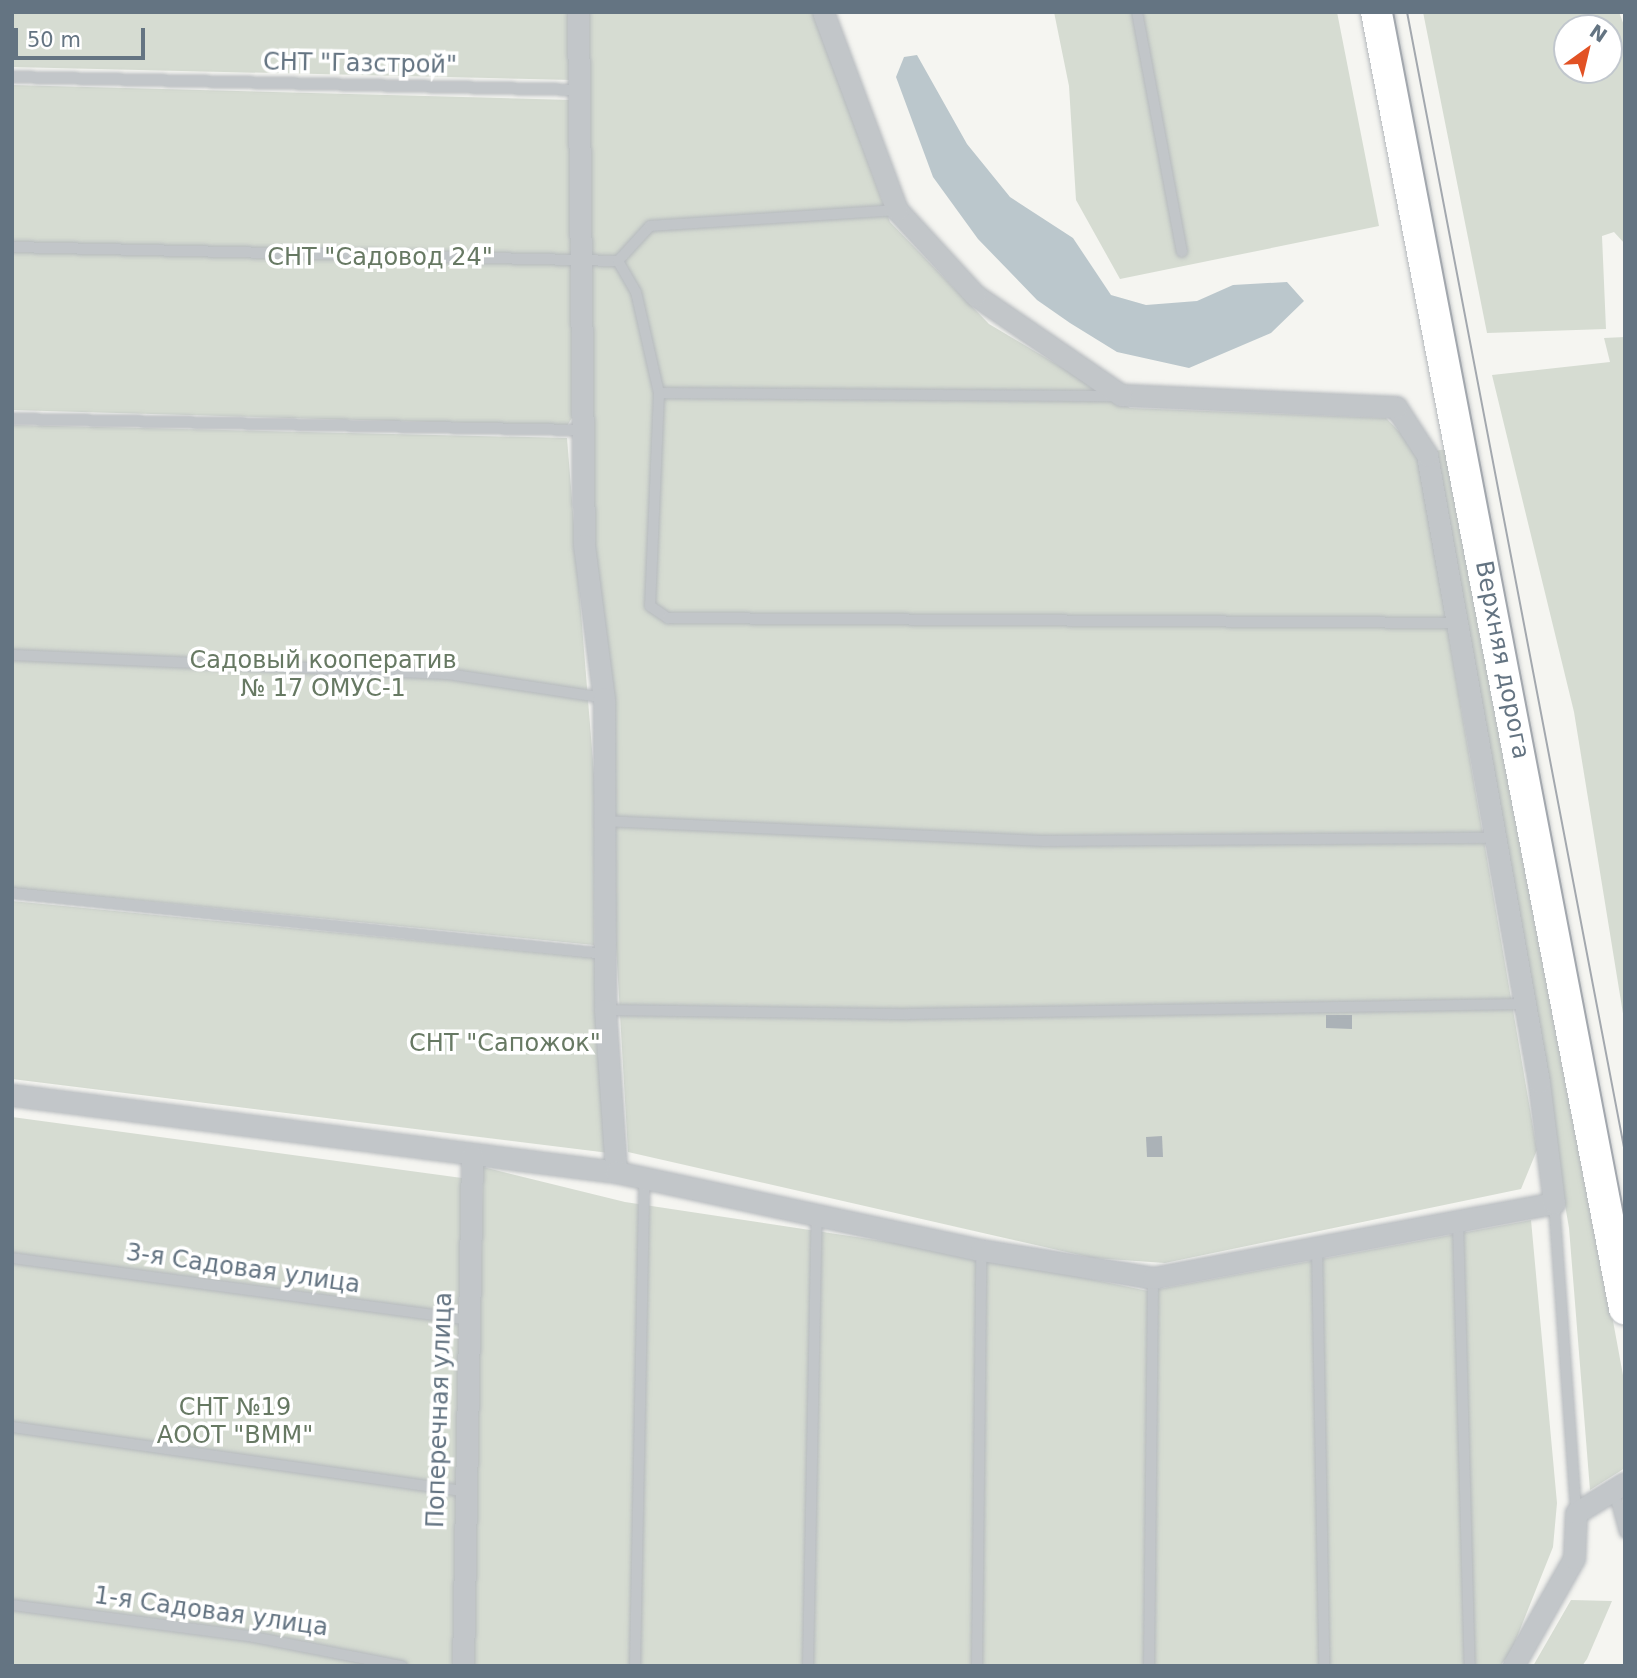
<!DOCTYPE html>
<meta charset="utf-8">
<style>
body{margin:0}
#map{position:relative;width:1637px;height:1678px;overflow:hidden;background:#f5f5f1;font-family:"DejaVu Sans",sans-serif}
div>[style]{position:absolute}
.green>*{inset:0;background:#d6dcd2}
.water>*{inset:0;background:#bbc7cc}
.building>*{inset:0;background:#abb2b7}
.roads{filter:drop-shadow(0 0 2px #b5b9bd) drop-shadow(0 0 2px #b5b9bd)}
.lane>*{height:10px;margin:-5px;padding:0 5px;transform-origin:5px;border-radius:5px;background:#c2c6c9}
.street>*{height:21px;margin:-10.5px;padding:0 10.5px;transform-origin:10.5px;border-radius:10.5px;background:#c2c6c9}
.primary>*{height:32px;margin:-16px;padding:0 16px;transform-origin:16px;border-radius:16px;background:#fff}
.tram>*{height:2px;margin:-1px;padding:0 1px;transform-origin:1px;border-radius:1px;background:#a3a8ae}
span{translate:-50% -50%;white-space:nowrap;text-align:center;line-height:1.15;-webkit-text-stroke:7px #fff;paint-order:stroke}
.street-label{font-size:24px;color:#647482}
.park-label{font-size:24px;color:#677963}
.frame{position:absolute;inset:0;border:14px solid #647482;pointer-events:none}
.north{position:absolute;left:1553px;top:14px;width:70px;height:70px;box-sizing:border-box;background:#fff;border:2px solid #c1c7cd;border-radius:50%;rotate:34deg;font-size:19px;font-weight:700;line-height:28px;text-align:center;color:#647482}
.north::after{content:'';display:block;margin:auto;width:24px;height:32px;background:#e25224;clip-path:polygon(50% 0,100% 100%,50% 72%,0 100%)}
.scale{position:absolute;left:14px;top:28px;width:131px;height:32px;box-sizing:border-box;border:4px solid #647482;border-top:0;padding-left:9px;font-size:21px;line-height:24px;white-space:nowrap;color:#647482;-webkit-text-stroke:5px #fff;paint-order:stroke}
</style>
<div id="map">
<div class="green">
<i style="clip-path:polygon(12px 12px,572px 12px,573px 80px,12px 67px)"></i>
<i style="clip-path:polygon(589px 12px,813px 12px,890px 222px,989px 324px,1130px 408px,1386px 418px,1417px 450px,1537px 1150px,1521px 1189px,1165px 1263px,1093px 1258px,628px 1152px,586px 428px)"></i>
<i style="clip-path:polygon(1054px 12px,1337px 12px,1379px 226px,1120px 279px,1076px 200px,1069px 86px)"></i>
<i style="clip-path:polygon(evenodd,1423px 12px,1619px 12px,1625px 28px,1625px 244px,1614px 232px,1602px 236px,1606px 329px,1487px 333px,1423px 12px,1567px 28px,1609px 28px,1609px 70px,1567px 70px,1567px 28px)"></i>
<i style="clip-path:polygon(12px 85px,573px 100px,575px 413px,567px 426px,12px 410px)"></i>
<i style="clip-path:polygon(1625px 337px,1625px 1026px,1574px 712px,1492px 375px,1610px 362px,1604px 338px)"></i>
<i style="clip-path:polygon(12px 425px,567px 438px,595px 787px,594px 945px,12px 888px)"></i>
<i style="clip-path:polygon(1452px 448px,1625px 1386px,1625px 1468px,1590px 1490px,1569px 1228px,1435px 451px)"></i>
<i style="clip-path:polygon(12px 901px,596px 958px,609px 1153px,12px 1079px)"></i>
<i style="clip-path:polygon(12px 1117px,462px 1178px,455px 1666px,12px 1666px)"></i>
<i style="clip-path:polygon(483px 1167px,625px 1202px,975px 1255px,1148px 1291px,1531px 1220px,1557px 1503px,1553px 1547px,1511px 1652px,1500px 1666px,472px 1666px)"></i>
<i style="clip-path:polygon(1571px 1600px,1612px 1601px,1587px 1659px,1582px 1666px,1533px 1666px)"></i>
</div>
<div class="water">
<i style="clip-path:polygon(917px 55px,967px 144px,1010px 197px,1073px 238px,1111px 295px,1146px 305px,1197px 301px,1233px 285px,1287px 282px,1304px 301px,1271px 333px,1189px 368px,1117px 352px,1070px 323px,1037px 300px,978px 239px,933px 177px,896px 77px,904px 57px)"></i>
</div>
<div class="building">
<i style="clip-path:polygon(1326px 1015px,1352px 1015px,1352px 1029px,1326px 1028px)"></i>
<i style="clip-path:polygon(1162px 1136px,1163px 1157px,1147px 1157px,1146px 1137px)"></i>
</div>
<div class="roads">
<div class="lane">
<i style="left:1137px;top:12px;width:244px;rotate:79.4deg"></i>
<i style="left:12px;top:77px;width:568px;rotate:1.31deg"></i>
<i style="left:12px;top:247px;width:606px;rotate:1.32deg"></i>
<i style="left:618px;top:261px;width:36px;rotate:60deg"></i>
<i style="left:636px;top:292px;width:104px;rotate:77.2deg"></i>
<i style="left:659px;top:393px;width:459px;rotate:0.4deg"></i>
<i style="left:618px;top:261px;width:47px;rotate:-47.6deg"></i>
<i style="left:650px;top:226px;width:248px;rotate:-3.7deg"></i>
<i style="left:659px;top:393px;width:213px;rotate:92.4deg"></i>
<i style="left:650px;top:606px;width:22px;rotate:34deg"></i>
<i style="left:668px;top:618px;width:786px;rotate:0.36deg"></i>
<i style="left:12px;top:419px;width:569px;rotate:1.11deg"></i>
<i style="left:12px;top:655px;width:436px;rotate:2.5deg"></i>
<i style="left:448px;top:674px;width:158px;rotate:8.7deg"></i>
<i style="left:603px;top:821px;width:440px;rotate:2.6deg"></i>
<i style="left:1043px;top:841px;width:453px;rotate:-0.4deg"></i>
<i style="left:12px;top:893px;width:597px;rotate:5.86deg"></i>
<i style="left:605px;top:1010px;width:303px;rotate:0.8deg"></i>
<i style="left:908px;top:1014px;width:614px;rotate:-0.93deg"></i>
<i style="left:1554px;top:1203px;width:311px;rotate:85.9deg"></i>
<i style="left:1458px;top:1221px;width:445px;rotate:88.5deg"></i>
<i style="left:1317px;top:1247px;width:419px;rotate:89deg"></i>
<i style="left:12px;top:1258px;width:460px;rotate:7.7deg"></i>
<i style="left:12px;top:1427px;width:455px;rotate:8.1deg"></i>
<i style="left:1615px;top:1495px;width:39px;rotate:75deg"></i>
<i style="left:12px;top:1605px;width:244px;rotate:7.5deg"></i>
<i style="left:254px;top:1637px;width:151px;rotate:11.1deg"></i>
<i style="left:635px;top:1666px;width:487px;rotate:-88.9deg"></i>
<i style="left:808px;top:1666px;width:451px;rotate:-88.9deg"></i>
<i style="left:977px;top:1666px;width:416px;rotate:-89.4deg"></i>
<i style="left:1149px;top:1666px;width:388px;rotate:-89.4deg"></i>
</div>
<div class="street">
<i style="left:578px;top:12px;width:533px;rotate:89.36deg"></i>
<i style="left:584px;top:545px;width:154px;rotate:82.6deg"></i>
<i style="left:604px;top:698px;width:312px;rotate:89.8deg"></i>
<i style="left:605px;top:1010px;width:162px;rotate:86.1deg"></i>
<i style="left:12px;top:1095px;width:609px;rotate:7.27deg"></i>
<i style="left:616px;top:1172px;width:373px;rotate:12.1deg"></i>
<i style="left:981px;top:1250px;width:174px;rotate:9.2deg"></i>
<i style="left:1153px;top:1278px;width:408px;rotate:-10.6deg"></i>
<i style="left:1554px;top:1203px;width:122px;rotate:-97.1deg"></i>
<i style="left:1539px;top:1082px;width:637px;rotate:-100.13deg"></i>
<i style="left:1427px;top:455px;width:57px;rotate:-122.9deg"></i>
<i style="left:1396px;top:407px;width:275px;rotate:-177.5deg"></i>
<i style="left:1121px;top:395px;width:177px;rotate:-145.6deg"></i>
<i style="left:975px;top:295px;width:115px;rotate:-132.5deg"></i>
<i style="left:897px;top:210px;width:211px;rotate:-110.5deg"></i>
<i style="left:463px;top:1666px;width:510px;rotate:-88.99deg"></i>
<i style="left:1513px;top:1666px;width:124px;rotate:-60.5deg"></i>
<i style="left:1574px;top:1558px;width:45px;rotate:-87.5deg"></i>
<i style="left:1576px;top:1513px;width:57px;rotate:-31.5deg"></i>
</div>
<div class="primary">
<i style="left:1377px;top:12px;width:1320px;rotate:79.17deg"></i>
</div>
</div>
<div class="tram">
<i style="left:1393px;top:12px;width:1230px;rotate:79.13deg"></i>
<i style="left:1407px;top:12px;width:1162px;rotate:79.18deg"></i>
</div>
<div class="street-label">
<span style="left:360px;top:64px;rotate:1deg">СНТ "Газстрой"</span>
<span style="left:1502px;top:660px;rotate:79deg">Верхняя дорога</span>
<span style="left:243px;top:1269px;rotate:8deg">3-я Садовая улица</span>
<span style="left:440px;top:1410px;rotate:-88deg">Поперечная улица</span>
<span style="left:211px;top:1612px;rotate:8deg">1-я Садовая улица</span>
</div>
<div class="park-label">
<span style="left:380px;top:258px">СНТ "Садовод 24"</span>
<span style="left:323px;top:675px">Садовый кооператив<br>№ 17 ОМУС-1</span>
<span style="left:505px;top:1044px">СНТ "Сапожок"</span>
<span style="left:235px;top:1422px">СНТ №19<br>АООТ "ВММ"</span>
</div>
<div class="frame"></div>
<div class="north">N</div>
<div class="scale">50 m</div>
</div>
